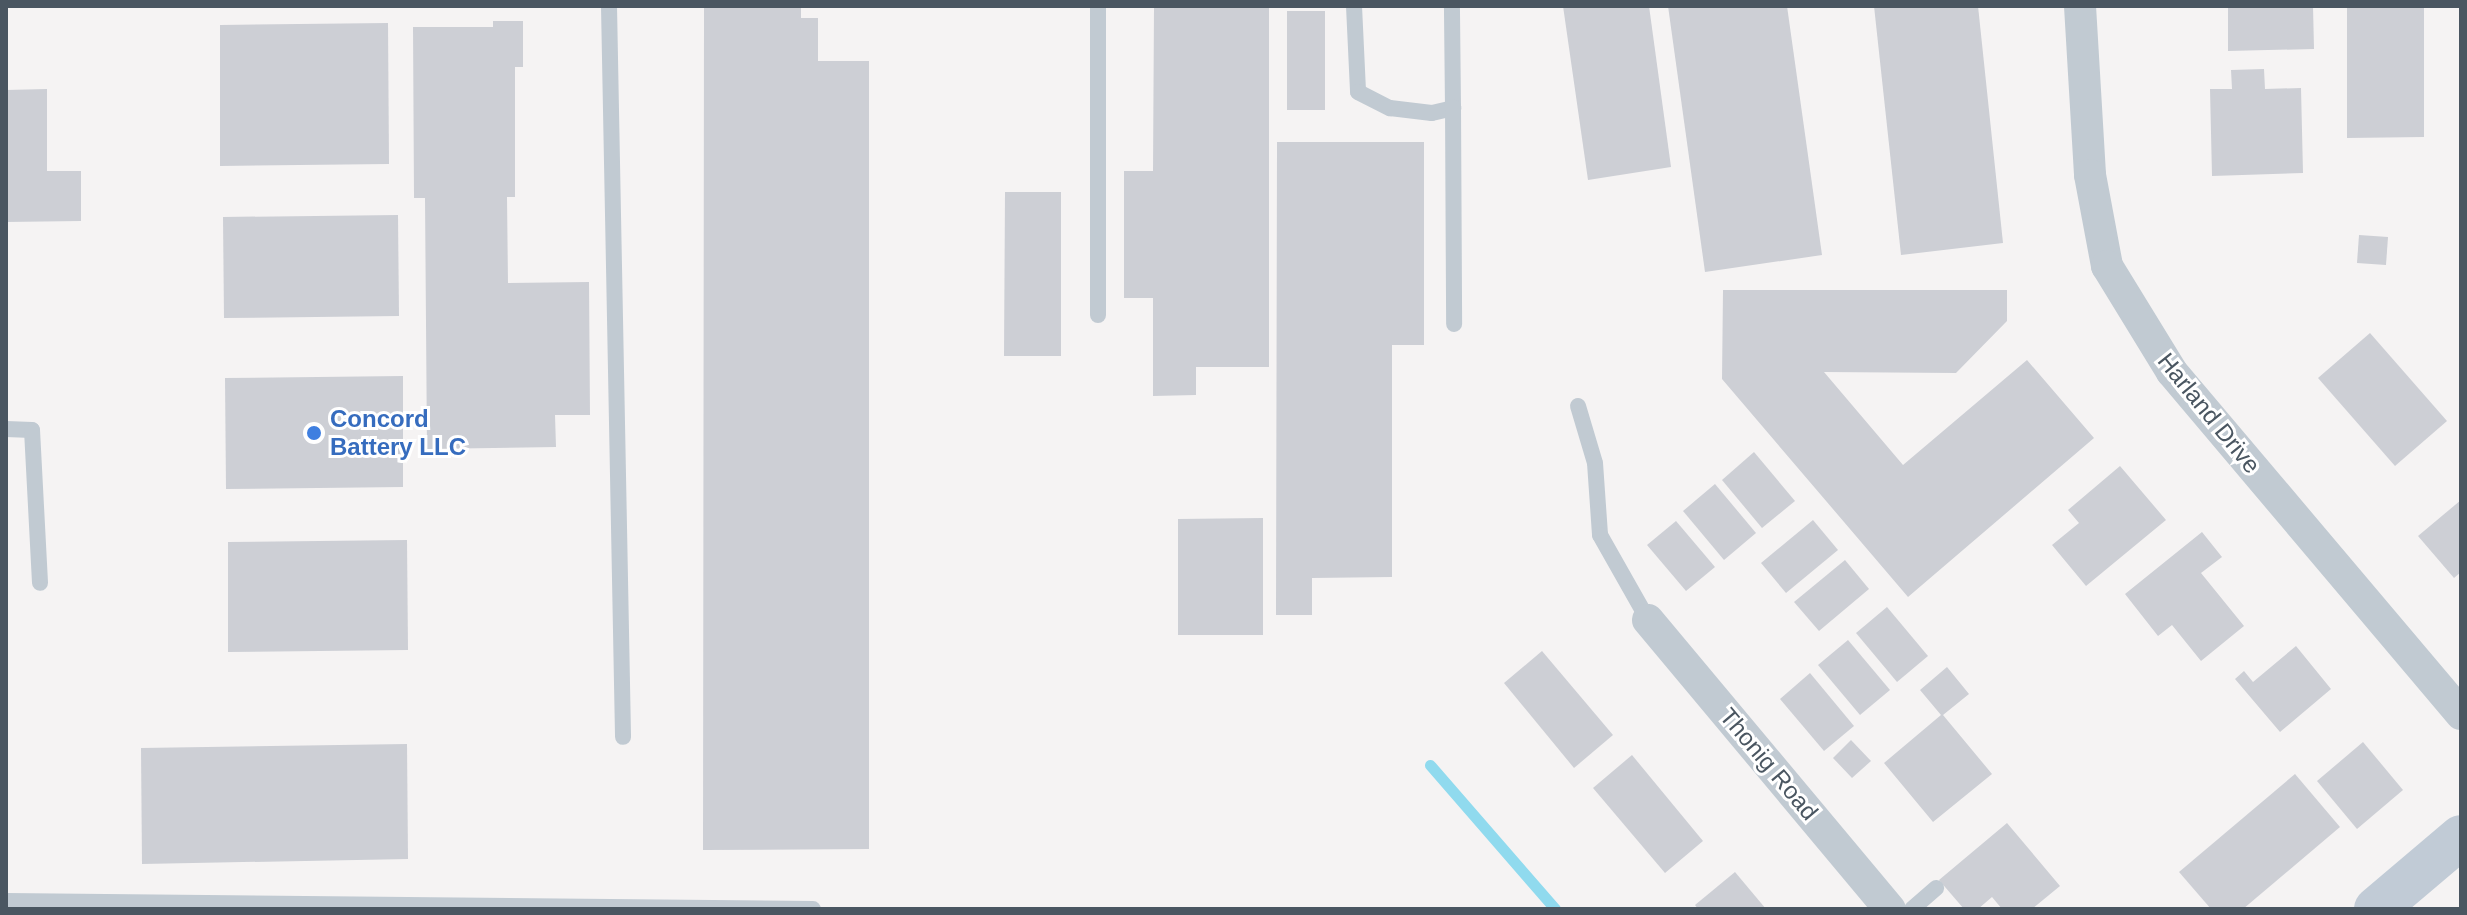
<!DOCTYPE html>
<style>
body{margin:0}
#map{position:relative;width:2467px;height:915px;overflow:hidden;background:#f5f3f3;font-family:Helvetica,sans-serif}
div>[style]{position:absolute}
.stream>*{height:11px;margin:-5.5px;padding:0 5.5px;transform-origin:5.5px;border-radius:5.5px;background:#90daee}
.building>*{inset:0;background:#cdcfd5}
.lane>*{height:16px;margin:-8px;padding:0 8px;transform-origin:8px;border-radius:8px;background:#c1cad2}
.street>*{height:32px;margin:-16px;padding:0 16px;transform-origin:16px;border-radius:16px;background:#c1cad2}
.secondary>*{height:44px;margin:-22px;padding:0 22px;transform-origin:22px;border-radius:22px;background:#c1cbd6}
.dots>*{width:22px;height:22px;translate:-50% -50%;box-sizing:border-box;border:4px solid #fff;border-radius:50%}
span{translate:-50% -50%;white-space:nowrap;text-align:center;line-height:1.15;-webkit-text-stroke:6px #fff;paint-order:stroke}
.street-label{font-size:24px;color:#4a5661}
.shop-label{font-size:24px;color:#366cbe;font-weight:700}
.left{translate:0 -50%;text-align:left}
.frame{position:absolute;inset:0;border:8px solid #4a5661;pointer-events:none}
</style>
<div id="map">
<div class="stream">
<i style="left:1430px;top:765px;width:191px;rotate:49deg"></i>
</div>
<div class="building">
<i style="clip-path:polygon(704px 6px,801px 6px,801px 18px,818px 18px,818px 61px,869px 61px,869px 849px,703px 850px)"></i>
<i style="clip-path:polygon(1154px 6px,1269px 6px,1269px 367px,1196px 367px,1196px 395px,1153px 396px,1153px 298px,1124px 298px,1124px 171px,1153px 171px)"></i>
<i style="clip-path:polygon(1563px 6px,1649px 6px,1671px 167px,1588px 180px)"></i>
<i style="clip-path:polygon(1668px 6px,1787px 6px,1822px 255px,1705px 272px)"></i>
<i style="clip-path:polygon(1874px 6px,1978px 6px,2003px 243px,1901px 255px)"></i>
<i style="clip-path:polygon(2228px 6px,2313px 6px,2314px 49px,2228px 51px)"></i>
<i style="clip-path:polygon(2347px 6px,2424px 6px,2424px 137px,2347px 138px)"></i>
<i style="clip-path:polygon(1287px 11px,1325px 11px,1325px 110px,1287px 110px)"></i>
<i style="clip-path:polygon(493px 21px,523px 21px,523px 67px,515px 67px,515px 197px,507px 197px,508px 283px,589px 282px,590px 415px,555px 415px,556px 447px,427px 449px,425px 198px,414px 198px,413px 27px,493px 27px)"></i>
<i style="clip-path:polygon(388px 23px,389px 164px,220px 166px,220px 25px)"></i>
<i style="clip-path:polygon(2264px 69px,2265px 89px,2301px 88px,2303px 173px,2212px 176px,2210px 89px,2232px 89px,2231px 70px)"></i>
<i style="clip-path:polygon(47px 89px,47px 171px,81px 171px,81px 221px,6px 222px,6px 90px)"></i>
<i style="clip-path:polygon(1277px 142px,1424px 142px,1424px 345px,1392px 345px,1392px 577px,1312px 578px,1312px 615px,1276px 615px)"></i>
<i style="clip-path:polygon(1005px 192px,1061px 192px,1061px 356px,1004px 356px)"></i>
<i style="clip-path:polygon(398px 215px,399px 316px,224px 318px,223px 217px)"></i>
<i style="clip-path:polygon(2359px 235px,2388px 237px,2386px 265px,2357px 263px)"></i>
<i style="clip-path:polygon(1723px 290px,2007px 290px,2007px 321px,1956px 373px,1824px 372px,1903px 465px,2027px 360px,2094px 438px,1908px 597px,1722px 379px)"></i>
<i style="clip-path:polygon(2370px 333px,2447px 421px,2395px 466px,2318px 378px)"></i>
<i style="clip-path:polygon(403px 376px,403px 487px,226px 489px,225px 378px)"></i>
<i style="clip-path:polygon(1754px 452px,1795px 501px,1762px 528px,1722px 480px)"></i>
<i style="clip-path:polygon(2120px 466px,2166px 520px,2086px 586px,2052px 545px,2079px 523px,2068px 510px)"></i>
<i style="clip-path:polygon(1715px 484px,1756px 533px,1724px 560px,1683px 511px)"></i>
<i style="clip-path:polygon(2461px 500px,2461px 572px,2454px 578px,2418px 536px)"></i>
<i style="clip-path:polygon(1263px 518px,1263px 635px,1178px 635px,1178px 519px)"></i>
<i style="clip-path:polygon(1813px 520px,1838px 550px,1786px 593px,1761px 563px)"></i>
<i style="clip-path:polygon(1676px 521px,1715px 567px,1686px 591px,1647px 545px)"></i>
<i style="clip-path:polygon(2202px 532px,2222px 557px,2201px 573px,2244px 626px,2201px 661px,2172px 625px,2158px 636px,2125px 594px)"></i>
<i style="clip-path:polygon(407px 540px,408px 650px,228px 652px,228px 542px)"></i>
<i style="clip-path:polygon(1845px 560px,1869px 589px,1819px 631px,1794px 602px)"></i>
<i style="clip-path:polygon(1887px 607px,1928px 656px,1897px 682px,1856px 633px)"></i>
<i style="clip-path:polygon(1848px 640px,1890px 690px,1860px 715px,1818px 665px)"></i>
<i style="clip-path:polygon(2296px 646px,2331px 689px,2280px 732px,2235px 679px,2244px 671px,2253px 682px)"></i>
<i style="clip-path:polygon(1542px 651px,1613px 735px,1574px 768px,1504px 683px)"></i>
<i style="clip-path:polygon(1947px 667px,1969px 694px,1943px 715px,1992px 774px,1933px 822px,1884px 763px,1941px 715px,1920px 690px)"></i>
<i style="clip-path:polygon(1810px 673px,1854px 726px,1824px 751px,1780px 699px)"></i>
<i style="clip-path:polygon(1851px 740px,1871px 761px,1852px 778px,1833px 758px)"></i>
<i style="clip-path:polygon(2363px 742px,2403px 790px,2357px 829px,2317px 781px)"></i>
<i style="clip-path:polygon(407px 744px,408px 859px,142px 864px,141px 748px)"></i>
<i style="clip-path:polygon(1632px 755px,1703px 841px,1665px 873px,1593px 788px)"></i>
<i style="clip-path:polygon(2295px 774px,2340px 827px,2243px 909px,2211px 909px,2179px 872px)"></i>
<i style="clip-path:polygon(2007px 823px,2060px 886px,2032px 909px,2002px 909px,1992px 897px,1978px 909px,1964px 909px,1939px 880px)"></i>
<i style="clip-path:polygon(1735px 872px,1766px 909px,1698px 909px,1695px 905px)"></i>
</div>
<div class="lane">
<i style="left:609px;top:6px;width:731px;rotate:88.9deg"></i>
<i style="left:1354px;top:6px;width:86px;rotate:87.3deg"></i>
<i style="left:1358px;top:92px;width:36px;rotate:27deg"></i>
<i style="left:1390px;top:108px;width:42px;rotate:6.8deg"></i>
<i style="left:1432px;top:113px;width:22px;rotate:-13deg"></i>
<i style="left:1453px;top:108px;width:102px;rotate:-90.6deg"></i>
<i style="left:1453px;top:107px;width:217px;rotate:89.7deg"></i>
<i style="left:1098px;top:315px;width:309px;rotate:-90deg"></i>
<i style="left:1578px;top:406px;width:59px;rotate:73.4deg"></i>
<i style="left:1595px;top:463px;width:72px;rotate:86deg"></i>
<i style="left:1600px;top:535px;width:98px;rotate:60.5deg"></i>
<i style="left:6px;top:429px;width:26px;rotate:2deg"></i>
<i style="left:32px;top:430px;width:153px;rotate:87deg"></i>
<i style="left:6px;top:901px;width:807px;rotate:0.57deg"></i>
<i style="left:1912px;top:909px;width:32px;rotate:-41deg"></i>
</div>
<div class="street">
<i style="left:2080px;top:6px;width:169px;rotate:86.6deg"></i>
<i style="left:2090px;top:175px;width:93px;rotate:79.4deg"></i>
<i style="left:2107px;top:266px;width:124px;rotate:58.5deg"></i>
<i style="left:2172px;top:372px;width:448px;rotate:49.8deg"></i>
<i style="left:1648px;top:620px;width:377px;rotate:50.1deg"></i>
</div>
<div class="secondary">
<i style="left:2376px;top:909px;width:111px;rotate:-40.3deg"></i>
</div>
<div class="dots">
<i style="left:314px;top:433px;background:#3f7fe0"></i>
</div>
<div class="street-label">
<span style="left:2209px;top:413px;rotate:51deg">Harland Drive</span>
<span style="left:1769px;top:764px;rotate:50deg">Thonig Road</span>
</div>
<div class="shop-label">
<span class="left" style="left:330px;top:433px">Concord<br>Battery LLC</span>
</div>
<div class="frame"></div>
</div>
